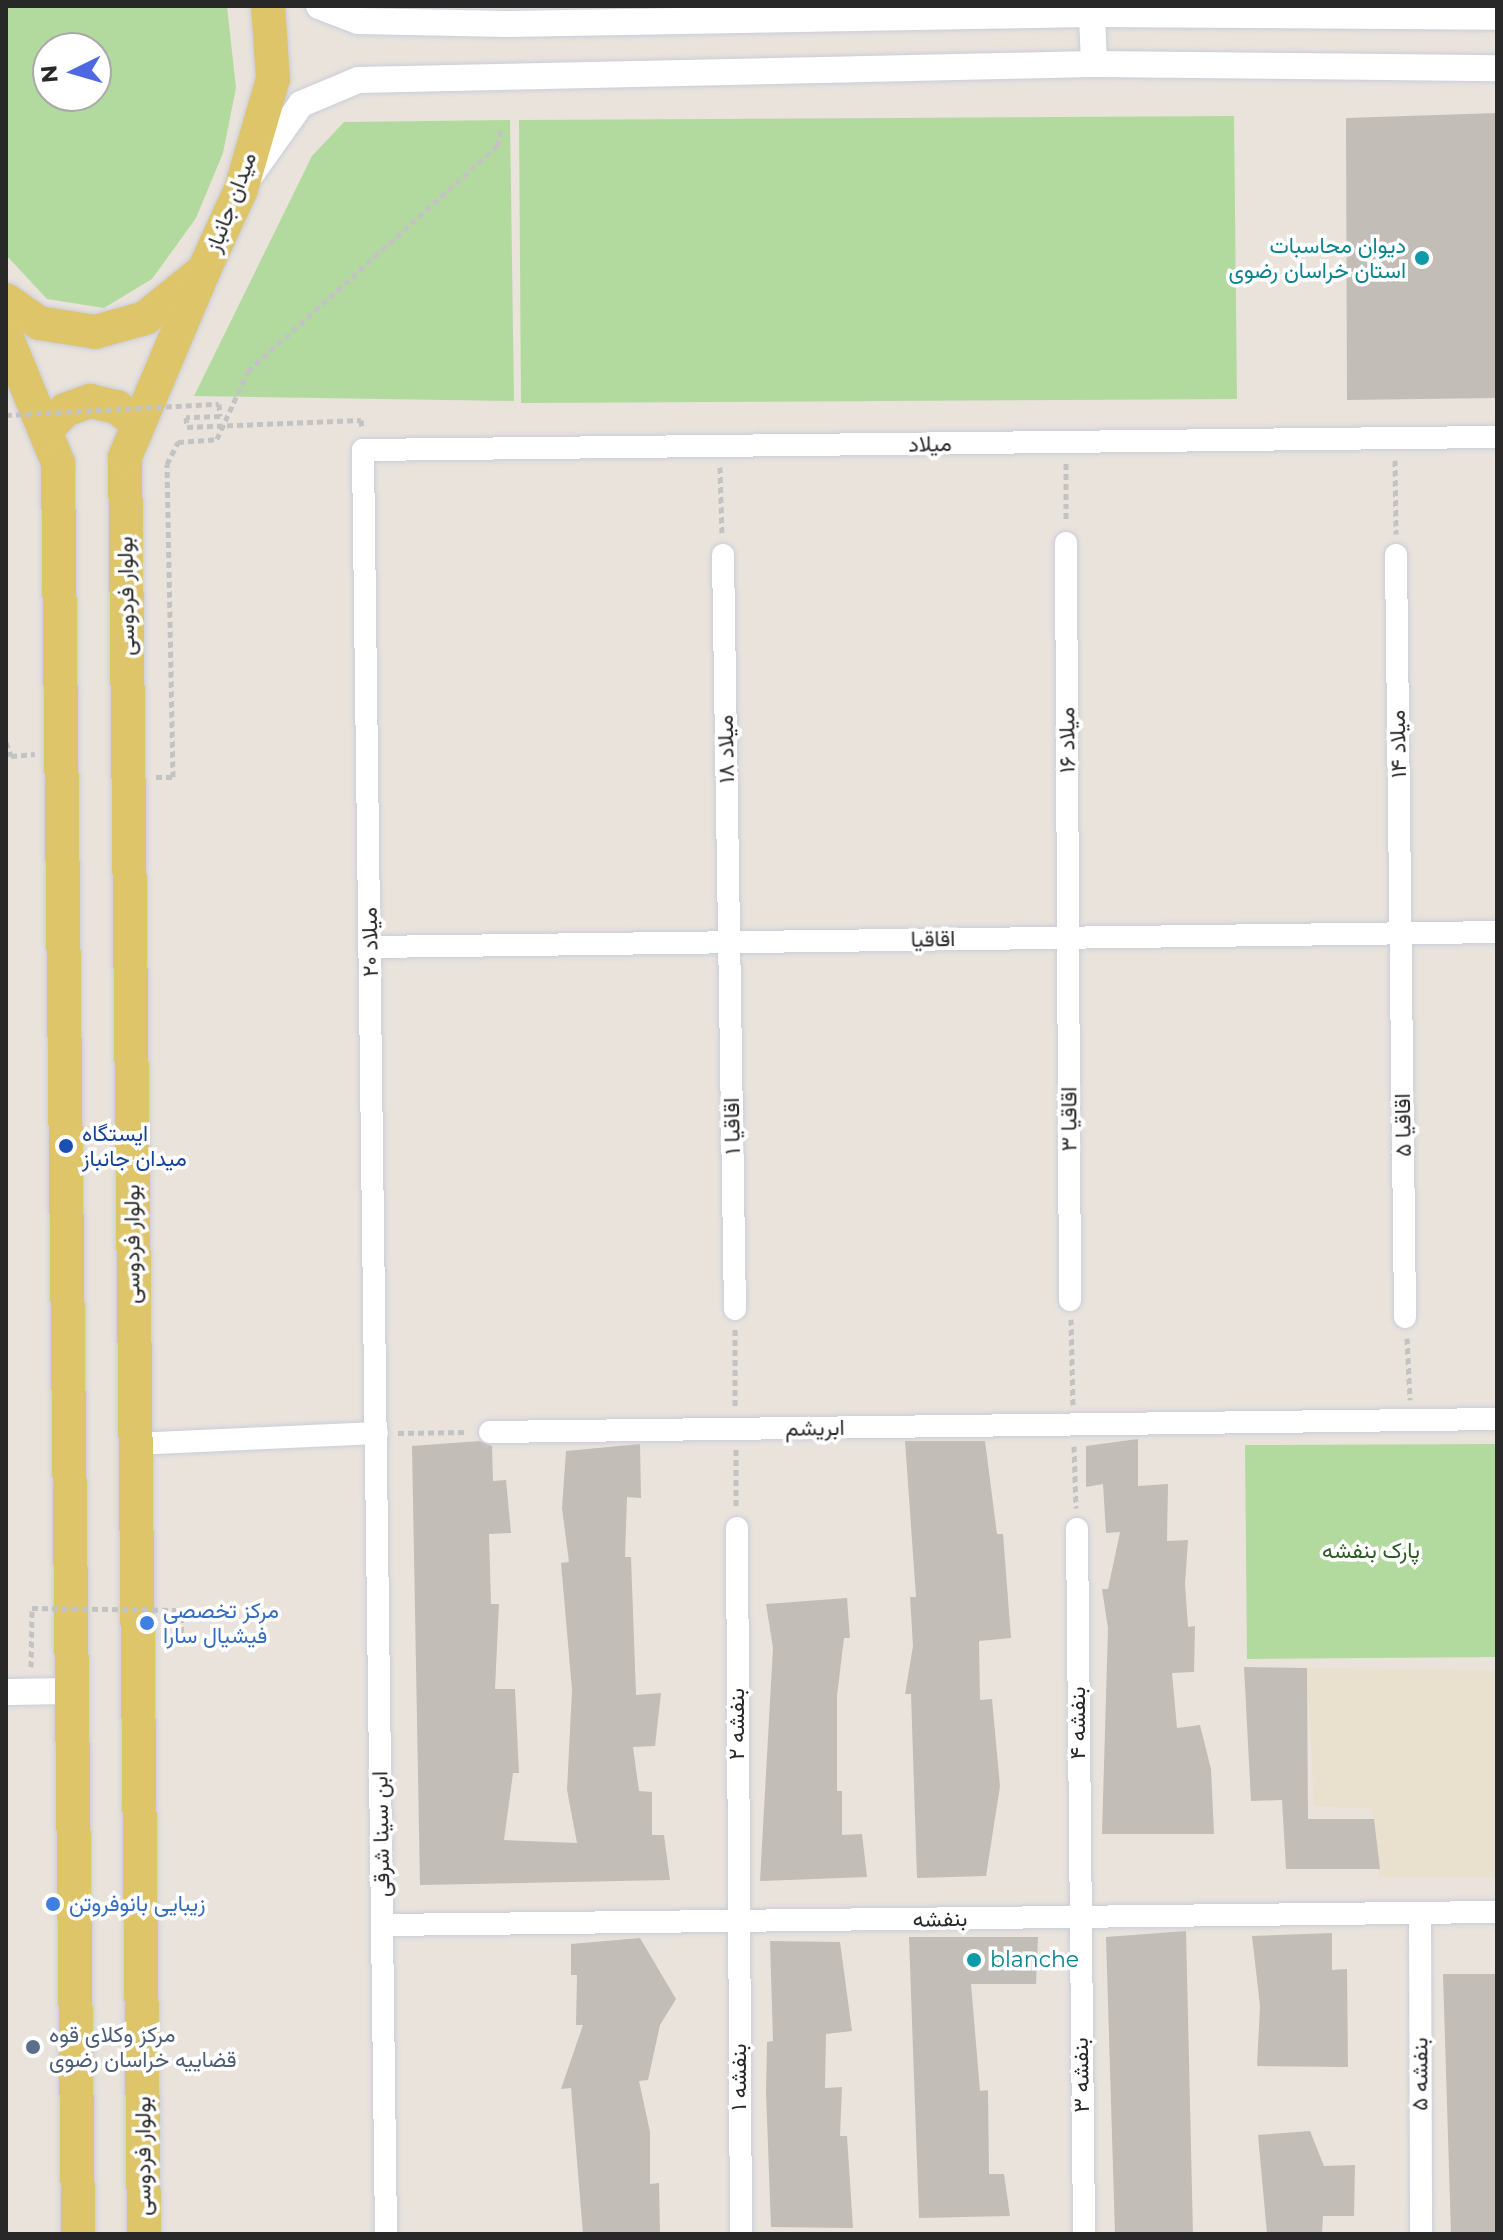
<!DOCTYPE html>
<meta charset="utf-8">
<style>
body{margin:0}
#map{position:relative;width:1503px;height:2240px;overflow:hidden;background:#e9e3dc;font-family:Montserrat,Vazirmatn,sans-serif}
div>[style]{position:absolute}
.education>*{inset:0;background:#e9e0cd}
.green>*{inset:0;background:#b2da9e}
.building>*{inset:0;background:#c2bdb7}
.path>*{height:5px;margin-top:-2.5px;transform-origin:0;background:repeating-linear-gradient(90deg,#c3c3c3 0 6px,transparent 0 10px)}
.roads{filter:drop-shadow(0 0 2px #cacdd9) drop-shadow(0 0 2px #cacdd9)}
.minor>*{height:22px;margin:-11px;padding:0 11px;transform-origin:11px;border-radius:11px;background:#fff}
.tertiary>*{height:26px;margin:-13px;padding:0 13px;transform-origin:13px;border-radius:13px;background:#fff}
.primary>*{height:34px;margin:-17px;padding:0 17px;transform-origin:17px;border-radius:17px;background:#dfc56a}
.path-bridge>*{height:5px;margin-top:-2.5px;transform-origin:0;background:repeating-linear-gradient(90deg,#c3c3c3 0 6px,transparent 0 10px)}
.dots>*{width:22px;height:22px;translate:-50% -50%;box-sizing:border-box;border:4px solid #fff;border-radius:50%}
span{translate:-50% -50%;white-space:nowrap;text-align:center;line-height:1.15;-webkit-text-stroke:7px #fff;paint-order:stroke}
.street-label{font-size:22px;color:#282828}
.culture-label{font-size:22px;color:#0d838f}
.right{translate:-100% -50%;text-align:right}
.left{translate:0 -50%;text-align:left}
.transit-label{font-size:22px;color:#164399}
.park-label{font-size:22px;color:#2d5c22}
.shop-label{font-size:22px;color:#366cbe}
.service-label{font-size:22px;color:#4e5e75}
.frame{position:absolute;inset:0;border:8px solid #282828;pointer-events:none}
.north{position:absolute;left:32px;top:32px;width:80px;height:80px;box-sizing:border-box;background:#fff;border:2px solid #a9a9a9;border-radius:50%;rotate:265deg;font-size:22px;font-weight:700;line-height:32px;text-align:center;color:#282828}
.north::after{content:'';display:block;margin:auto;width:28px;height:36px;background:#4e68e4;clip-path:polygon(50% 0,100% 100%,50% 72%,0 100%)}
</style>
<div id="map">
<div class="education">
<i style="clip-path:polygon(1307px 1668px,1497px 1670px,1497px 1877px,1379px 1877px,1372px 1809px,1314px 1806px)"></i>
</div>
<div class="green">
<i style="clip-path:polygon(evenodd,6px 6px,227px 6px,236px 88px,223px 153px,196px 218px,152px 279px,104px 308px,47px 299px,6px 255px,6px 6px,48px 48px,96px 48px,96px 96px,48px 96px,48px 48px)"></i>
<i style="clip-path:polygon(1234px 116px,1237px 399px,521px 403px,519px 120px)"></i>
<i style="clip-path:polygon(510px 120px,514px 401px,194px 396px,312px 156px,344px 122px)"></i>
<i style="clip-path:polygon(1497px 1444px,1497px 1657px,1247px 1659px,1245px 1445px)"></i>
</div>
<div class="building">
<i style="clip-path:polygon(1497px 113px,1497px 398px,1347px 400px,1346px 118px)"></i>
<i style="clip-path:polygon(1138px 1439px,1138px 1486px,1168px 1484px,1167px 1541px,1188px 1540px,1185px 1584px,1188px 1627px,1195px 1626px,1194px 1672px,1172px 1673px,1177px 1728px,1200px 1725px,1211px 1769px,1214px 1834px,1102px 1834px,1108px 1628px,1102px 1589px,1108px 1589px,1120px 1532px,1106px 1533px,1103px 1484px,1086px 1487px,1086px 1446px)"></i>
<i style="clip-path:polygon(480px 1441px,492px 1446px,493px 1481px,506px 1480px,511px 1533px,489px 1534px,491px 1604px,499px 1604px,495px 1689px,515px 1689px,519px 1773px,513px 1773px,504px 1840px,577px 1843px,567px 1790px,572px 1690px,561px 1563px,569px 1562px,562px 1508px,566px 1451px,640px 1444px,641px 1498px,627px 1497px,625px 1557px,631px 1557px,636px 1695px,661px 1693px,655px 1746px,633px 1747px,639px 1791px,652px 1792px,652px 1835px,664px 1835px,670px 1880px,420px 1885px,412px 1446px)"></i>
<i style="clip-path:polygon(905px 1441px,985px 1441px,997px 1534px,1003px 1534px,1011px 1638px,979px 1641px,980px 1700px,992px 1699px,1000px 1786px,986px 1876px,917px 1878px,911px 1694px,905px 1694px,913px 1646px,910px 1597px,916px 1597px)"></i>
<i style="clip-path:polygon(847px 1598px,850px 1638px,844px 1638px,837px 1696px,837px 1791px,842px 1791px,842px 1835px,862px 1834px,867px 1877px,760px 1881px,773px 1648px,766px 1604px)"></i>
<i style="clip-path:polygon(1244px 1667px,1307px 1668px,1308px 1819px,1374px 1819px,1380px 1869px,1286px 1869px,1282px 1800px,1251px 1801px)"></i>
<i style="clip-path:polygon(1186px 1931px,1193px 2234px,1115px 2234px,1106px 1937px)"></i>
<i style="clip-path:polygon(1332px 1933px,1332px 1970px,1347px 1969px,1348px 2067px,1257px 2066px,1260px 2006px,1252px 1936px)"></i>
<i style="clip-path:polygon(909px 1937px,1038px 1937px,1036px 1984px,971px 1984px,980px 2091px,988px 2090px,989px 2174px,1004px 2174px,1010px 2216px,919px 2218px)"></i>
<i style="clip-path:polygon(640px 1938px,676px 1999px,660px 2025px,648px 2080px,639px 2081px,650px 2132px,650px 2184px,659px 2183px,660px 2234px,583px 2234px,571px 2088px,561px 2089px,583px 2025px,576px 2025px,577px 1975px,571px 1975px,571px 1944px)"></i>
<i style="clip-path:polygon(770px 1941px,840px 1942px,852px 2031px,826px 2034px,825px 2088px,842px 2087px,840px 2136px,847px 2136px,853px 2228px,771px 2227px,766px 2092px,767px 2042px,773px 2041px)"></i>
<i style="clip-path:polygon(1443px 1974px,1497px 1974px,1497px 2234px,1451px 2234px)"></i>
<i style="clip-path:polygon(1310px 2131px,1324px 2166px,1355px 2165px,1354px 2216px,1323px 2216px,1322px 2234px,1267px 2234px,1258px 2135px)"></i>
</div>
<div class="path">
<i style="left:219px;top:404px;width:12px;rotate:85deg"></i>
<i style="left:220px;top:416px;width:34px;rotate:178deg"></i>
<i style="left:186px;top:417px;width:10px;rotate:84deg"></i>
<i style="left:187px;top:427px;width:174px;rotate:-2.3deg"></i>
<i style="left:361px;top:420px;width:9px;rotate:84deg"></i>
<i style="left:1395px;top:460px;width:74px;rotate:89.2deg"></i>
<i style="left:1066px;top:463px;width:58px;rotate:90deg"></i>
<i style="left:720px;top:467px;width:66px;rotate:88.3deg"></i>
<i style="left:6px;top:742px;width:15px;rotate:70deg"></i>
<i style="left:11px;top:756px;width:24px;rotate:-5deg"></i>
<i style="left:156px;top:777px;width:17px"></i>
<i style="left:173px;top:777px;width:313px;rotate:-91.1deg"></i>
<i style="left:167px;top:464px;width:25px;rotate:-63deg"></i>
<i style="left:178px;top:442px;width:39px;rotate:-4deg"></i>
<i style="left:217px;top:439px;width:75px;rotate:-65.5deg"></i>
<i style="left:248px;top:371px;width:336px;rotate:-42.1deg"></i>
<i style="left:497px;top:146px;width:18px;rotate:-77deg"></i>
<i style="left:1071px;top:1319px;width:86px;rotate:88.7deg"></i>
<i style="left:735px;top:1329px;width:78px;rotate:90deg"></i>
<i style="left:1407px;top:1338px;width:62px;rotate:87.2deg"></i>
<i style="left:398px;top:1433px;width:70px;rotate:-0.8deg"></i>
<i style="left:1074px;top:1446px;width:62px;rotate:88.2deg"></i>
<i style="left:736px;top:1449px;width:58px;rotate:90deg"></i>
<i style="left:163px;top:1643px;width:18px;rotate:-3deg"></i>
<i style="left:181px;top:1642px;width:32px;rotate:-88deg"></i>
<i style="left:31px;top:1667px;width:59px;rotate:-89deg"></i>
</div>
<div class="roads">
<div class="minor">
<i style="left:1066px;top:543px;width:757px;rotate:89.7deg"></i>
<i style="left:723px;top:555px;width:754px;rotate:89.09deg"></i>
<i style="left:1396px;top:555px;width:762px;rotate:89.32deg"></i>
<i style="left:370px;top:947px;width:1127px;rotate:-0.76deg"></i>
<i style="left:490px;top:1432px;width:1007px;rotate:-0.74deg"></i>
<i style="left:133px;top:1444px;width:244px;rotate:-2.6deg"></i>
<i style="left:737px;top:1528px;width:706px;rotate:89.68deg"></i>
<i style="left:1077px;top:1529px;width:705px;rotate:89.43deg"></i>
<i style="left:1420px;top:1913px;width:321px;rotate:89.8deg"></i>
<i style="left:382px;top:1925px;width:1115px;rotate:-0.67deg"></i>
<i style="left:386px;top:2234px;width:1784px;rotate:-90.74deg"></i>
<i style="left:363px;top:450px;width:1134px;rotate:-0.66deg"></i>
</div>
<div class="tertiary">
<i style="left:319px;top:6px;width:42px;rotate:21deg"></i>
<i style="left:358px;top:21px;width:149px;rotate:1.2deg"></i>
<i style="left:507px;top:24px;width:585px;rotate:-0.98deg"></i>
<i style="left:1092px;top:14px;width:405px;rotate:0.4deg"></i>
<i style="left:1092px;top:14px;width:50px;rotate:87.7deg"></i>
<i style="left:252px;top:173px;width:85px;rotate:-54.6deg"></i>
<i style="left:301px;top:104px;width:62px;rotate:-22.8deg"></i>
<i style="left:358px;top:80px;width:736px;rotate:-1.25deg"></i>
<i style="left:1094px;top:64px;width:403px;rotate:0.6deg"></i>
<i style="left:6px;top:1692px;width:67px;rotate:-0.9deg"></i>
</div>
<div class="primary">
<i style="left:6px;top:300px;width:40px;rotate:34.9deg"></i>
<i style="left:39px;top:323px;width:57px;rotate:9.1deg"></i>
<i style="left:95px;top:332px;width:52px;rotate:-15.6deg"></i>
<i style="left:145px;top:318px;width:76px;rotate:-39.1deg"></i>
<i style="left:204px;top:270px;width:89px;rotate:-65.4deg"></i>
<i style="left:241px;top:189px;width:115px;rotate:-73.8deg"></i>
<i style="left:273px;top:79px;width:73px;rotate:-93.9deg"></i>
<i style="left:6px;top:336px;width:137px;rotate:67.7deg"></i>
<i style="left:58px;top:463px;width:1771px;rotate:89.35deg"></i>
<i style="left:46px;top:430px;width:28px;rotate:-46deg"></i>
<i style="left:65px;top:410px;width:27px;rotate:-20deg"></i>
<i style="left:90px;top:401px;width:28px;rotate:13deg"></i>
<i style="left:117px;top:407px;width:27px;rotate:39deg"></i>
<i style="left:144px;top:2234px;width:1777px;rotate:-90.61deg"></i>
<i style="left:125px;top:457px;width:203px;rotate:-67.1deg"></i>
</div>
</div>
<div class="path-bridge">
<i style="left:6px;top:415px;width:213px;rotate:-3deg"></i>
<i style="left:32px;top:1608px;width:150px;rotate:0.8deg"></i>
</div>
<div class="dots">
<i style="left:1422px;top:258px;background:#0f9aa8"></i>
<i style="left:66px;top:1146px;background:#1a4fb4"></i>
<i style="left:147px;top:1623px;background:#3f7fe0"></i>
<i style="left:53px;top:1904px;background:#3f7fe0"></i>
<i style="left:974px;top:1960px;background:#0f9aa8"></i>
<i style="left:33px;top:2047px;background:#5c6f8a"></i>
</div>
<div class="street-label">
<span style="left:231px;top:202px;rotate:-69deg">میدان جانباز</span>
<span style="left:930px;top:444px;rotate:-1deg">میلاد</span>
<span style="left:126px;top:596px;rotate:-91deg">بولوار فردوسی</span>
<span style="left:1067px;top:740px;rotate:-90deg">میلاد ۱۶</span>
<span style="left:1398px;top:744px;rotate:-91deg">میلاد ۱۴</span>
<span style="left:726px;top:749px;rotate:-91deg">میلاد ۱۸</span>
<span style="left:933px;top:939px;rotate:-1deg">اقاقیا</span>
<span style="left:370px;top:942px;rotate:-91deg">میلاد ۲۰</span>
<span style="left:1069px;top:1119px;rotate:-90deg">اقاقیا ۳</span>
<span style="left:1403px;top:1125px;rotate:-91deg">اقاقیا ۵</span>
<span style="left:732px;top:1126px;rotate:-91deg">اقاقیا ۱</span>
<span style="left:132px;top:1244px;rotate:-90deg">بولوار فردوسی</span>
<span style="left:815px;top:1428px;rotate:-1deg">ابریشم</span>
<span style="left:1078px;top:1723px;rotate:-90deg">بنفشه ۴</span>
<span style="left:737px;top:1724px;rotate:-90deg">بنفشه ۲</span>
<span style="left:381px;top:1834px;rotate:-91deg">ابن سینا شرقی</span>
<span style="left:940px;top:1919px;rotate:-1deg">بنفشه</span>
<span style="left:1420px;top:2074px;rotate:-90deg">بنفشه ۵</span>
<span style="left:1081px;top:2075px;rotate:-91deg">بنفشه ۳</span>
<span style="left:739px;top:2077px;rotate:-90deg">بنفشه ۱</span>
<span style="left:143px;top:2156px;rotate:-90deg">بولوار فردوسی</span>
</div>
<div class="culture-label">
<span class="right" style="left:1406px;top:258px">دیوان محاسبات<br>استان خراسان رضوی</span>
<span class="left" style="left:990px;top:1960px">blanche</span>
</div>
<div class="transit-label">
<span class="left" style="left:82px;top:1146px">ایستگاه<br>میدان جانباز</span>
</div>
<div class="park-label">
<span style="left:1371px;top:1551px">پارک بنفشه</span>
</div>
<div class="shop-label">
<span class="left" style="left:163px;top:1623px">مرکز تخصصی<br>فیشیال سارا</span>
<span class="left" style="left:69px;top:1904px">زیبایی بانوفروتن</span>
</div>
<div class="service-label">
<span class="left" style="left:49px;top:2047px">مرکز وکلای قوه<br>قضاییه خراسان رضوی</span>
</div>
<div class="frame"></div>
<div class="north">N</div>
</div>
